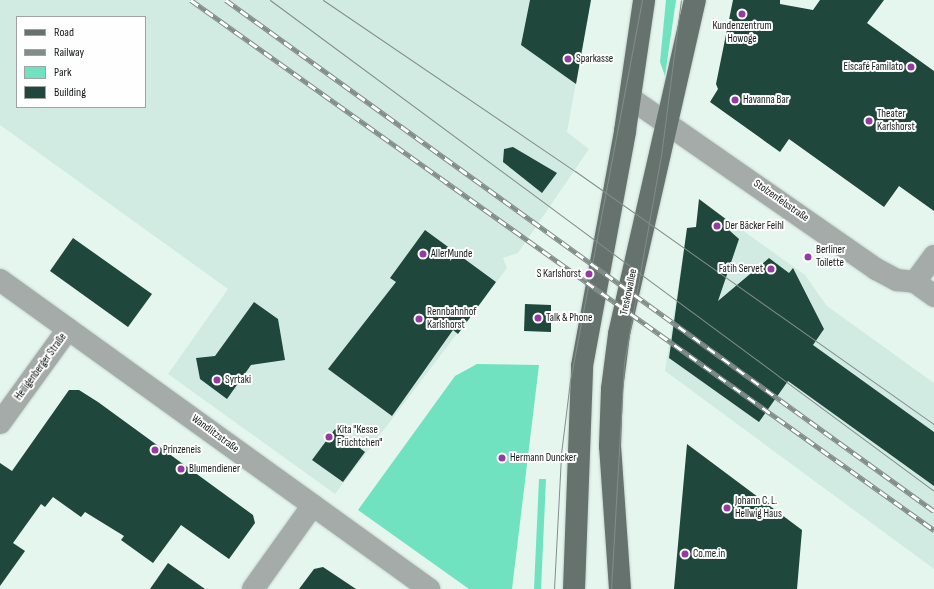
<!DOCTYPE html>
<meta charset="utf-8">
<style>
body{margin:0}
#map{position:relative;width:934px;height:589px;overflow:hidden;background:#e5f6ef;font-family:"Sofia Sans Condensed",sans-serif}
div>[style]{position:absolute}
.built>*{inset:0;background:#d2ebe2}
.green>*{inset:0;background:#70e2bf}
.building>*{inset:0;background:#1f473b}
.roads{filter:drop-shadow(0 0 1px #c4d3cd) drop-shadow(0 0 1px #c4d3cd)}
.minor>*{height:22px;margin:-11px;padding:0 11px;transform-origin:11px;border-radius:11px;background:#a4aba9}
.major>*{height:22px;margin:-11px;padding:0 11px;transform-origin:11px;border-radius:11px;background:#65726d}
.tram>*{height:1px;margin:-0.5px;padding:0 0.5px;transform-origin:0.5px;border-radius:0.5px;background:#828d89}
.rail>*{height:4.5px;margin-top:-2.25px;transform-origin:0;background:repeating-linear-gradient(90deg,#fefefe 0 9px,#828d89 0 18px);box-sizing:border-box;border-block:1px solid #828d89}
.dots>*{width:11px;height:11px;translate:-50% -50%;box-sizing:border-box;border:2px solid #fefefe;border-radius:50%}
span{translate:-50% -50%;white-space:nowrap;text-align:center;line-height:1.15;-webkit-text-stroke:4px #fefefe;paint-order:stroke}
.poi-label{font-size:11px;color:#151b19}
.left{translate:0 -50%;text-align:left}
.right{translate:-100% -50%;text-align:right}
.street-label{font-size:11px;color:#151b19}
.legend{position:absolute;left:16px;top:16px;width:130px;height:92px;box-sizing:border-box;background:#fefefe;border:1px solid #a1a3a2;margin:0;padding:5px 7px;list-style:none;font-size:12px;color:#151b19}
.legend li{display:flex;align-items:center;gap:8px;height:20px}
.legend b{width:20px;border:1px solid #a1a3a2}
</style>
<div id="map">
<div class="built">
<i style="clip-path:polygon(evenodd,0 0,591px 0,567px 132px,589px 149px,518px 253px,503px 258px,507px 268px,335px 494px,168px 374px,228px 289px,0 125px,0 0,17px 17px,145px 17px,145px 107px,17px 107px,17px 17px)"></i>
<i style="clip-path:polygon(700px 200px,805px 275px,827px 306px,934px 383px,934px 569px,665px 371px,687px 228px,696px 227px)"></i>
</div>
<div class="green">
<i style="clip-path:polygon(666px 0,676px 0,665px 76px,660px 62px)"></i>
<i style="clip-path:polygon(477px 364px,539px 365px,512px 589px,469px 589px,358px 510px,455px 376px)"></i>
<i style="clip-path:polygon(539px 479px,546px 479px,541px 589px,534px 589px)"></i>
</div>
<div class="building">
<i style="clip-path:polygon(530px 0,591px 0,576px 84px,521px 45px)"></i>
<i style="clip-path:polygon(733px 0,780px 0,780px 4px,813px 10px,820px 0,884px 0,867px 23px,934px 71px,934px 211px,899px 186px,884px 207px,789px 139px,780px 152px,710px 102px,718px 89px,716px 84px)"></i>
<i style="clip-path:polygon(513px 147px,557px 173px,542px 193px,503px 162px,504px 149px)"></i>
<i style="clip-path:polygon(699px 199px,727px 220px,730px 231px,739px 239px,718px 301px,769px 258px,789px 273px,793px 268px,824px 329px,813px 345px,934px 432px,934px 486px,788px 381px,759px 422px,669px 358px,687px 228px,696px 227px)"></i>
<i style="clip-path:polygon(425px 230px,496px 282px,458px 334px,453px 330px,392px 416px,328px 369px,396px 282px,390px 278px)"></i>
<i style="clip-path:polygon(73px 238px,152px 294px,128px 327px,50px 271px)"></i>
<i style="clip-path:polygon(254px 302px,278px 319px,285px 360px,251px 365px,227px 399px,200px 379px,196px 358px,215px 356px)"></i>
<i style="clip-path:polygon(525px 304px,551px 305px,551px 332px,524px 331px)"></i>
<i style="clip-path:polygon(69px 390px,79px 390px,98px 402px,253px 515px,255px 523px,229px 559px,181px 525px,153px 563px,121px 540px,124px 536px,85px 512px,81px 517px,53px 497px,45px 507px,41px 504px,13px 543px,25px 551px,0 586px,0 463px,12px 471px)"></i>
<i style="clip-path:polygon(335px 429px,365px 452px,343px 482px,312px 460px)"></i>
<i style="clip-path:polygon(687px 444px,802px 530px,797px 589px,674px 589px)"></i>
<i style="clip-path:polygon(168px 563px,205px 589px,150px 589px)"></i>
<i style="clip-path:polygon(323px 567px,356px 589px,299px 589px,314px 569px)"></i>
</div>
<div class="roads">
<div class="minor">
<i style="left:630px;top:98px;width:300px;rotate:34.8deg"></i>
<i style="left:876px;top:269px;width:24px;rotate:28deg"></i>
<i style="left:897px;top:280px;width:18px;rotate:6deg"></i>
<i style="left:915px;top:282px;width:24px;rotate:36deg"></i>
<i style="left:0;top:280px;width:529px;rotate:35.76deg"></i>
<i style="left:915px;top:282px;width:32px;rotate:-54deg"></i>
<i style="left:0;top:423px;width:116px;rotate:-54.1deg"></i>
<i style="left:253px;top:589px;width:103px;rotate:-54.5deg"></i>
</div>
<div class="major">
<i style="left:574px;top:589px;width:223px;rotate:-87.9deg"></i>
<i style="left:582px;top:366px;width:239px;rotate:-79.6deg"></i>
<i style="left:625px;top:131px;width:132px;rotate:-81.7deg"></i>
<i style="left:620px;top:589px;width:143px;rotate:-94deg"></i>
<i style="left:610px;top:446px;width:57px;rotate:-88deg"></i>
<i style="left:612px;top:389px;width:55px;rotate:-82.7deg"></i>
<i style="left:619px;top:334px;width:343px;rotate:-77.2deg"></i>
</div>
</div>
<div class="tram">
<i style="left:270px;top:0;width:826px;rotate:36.48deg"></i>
<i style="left:323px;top:0;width:305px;rotate:34.2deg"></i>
<i style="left:575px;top:171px;width:439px;rotate:35.2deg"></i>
<i style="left:554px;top:589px;width:135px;rotate:-87deg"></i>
<i style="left:561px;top:454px;width:74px;rotate:-83deg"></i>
<i style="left:570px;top:381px;width:388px;rotate:-79.3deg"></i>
<i style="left:611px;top:589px;width:226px;rotate:-86.7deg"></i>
<i style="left:624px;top:363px;width:210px;rotate:-79.9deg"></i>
<i style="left:661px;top:156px;width:157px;rotate:-82.7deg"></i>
</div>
<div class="rail">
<i style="left:191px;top:0;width:913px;rotate:35.5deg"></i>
<i style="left:226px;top:0;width:873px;rotate:35.82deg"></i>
</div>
<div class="dots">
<i style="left:742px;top:14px;background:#953aa5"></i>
<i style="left:568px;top:59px;background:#953aa5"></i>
<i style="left:911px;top:67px;background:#953aa5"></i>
<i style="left:735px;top:100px;background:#953aa5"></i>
<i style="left:869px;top:121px;background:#953aa5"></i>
<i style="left:717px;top:226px;background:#953aa5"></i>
<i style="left:423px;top:254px;background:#953aa5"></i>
<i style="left:808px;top:257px;background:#953aa5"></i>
<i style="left:771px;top:269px;background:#953aa5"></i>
<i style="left:589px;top:274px;background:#953aa5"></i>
<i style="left:538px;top:318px;background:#953aa5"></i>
<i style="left:419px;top:319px;background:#953aa5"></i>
<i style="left:217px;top:380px;background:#953aa5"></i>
<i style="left:329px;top:437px;background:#953aa5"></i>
<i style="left:155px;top:450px;background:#953aa5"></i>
<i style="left:502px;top:458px;background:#953aa5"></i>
<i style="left:181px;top:469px;background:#953aa5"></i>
<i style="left:727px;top:508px;background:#953aa5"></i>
<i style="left:685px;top:554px;background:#953aa5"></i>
</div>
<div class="poi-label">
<span style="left:742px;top:33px">Kundenzentrum<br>Howoge</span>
<span class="left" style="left:576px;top:59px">Sparkasse</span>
<span class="right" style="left:903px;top:67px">Eiscafé Familato</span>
<span class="left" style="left:743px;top:100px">Havanna Bar</span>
<span class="left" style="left:877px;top:121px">Theater<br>Karlshorst</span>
<span class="left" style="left:725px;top:226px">Der Bäcker Feihl</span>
<span class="left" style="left:816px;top:257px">Berliner<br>Toilette</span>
<span class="left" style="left:431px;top:254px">AllerMunde</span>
<span class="right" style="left:763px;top:269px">Fatih Servet</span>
<span class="right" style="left:581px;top:274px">S Karlshorst</span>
<span class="left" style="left:427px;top:319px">Rennbahnhof<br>Karlshorst</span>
<span class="left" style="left:546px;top:318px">Talk &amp; Phone</span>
<span class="left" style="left:225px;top:380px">Syrtaki</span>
<span class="left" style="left:337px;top:437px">Kita "Kesse<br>Früchtchen"</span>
<span class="left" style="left:163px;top:450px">Prinzeneis</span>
<span class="left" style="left:510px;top:458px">Hermann Duncker</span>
<span class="left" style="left:189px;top:469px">Blumendiener</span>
<span class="left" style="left:735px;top:508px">Johann C. L.<br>Hellwig Haus</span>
<span class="left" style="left:693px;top:554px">Co.me.in</span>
</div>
<div class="street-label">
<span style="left:781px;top:201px;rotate:35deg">Stolzenfelsstraße</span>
<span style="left:629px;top:292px;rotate:-78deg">Treskowallee</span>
<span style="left:41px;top:367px;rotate:-54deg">Heiligenberger Straße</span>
<span style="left:215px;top:434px;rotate:36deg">Wandlitzstraße</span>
</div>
<ul class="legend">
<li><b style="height:5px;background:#65726d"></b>Road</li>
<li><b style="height:5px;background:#828d89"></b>Railway</li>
<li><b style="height:11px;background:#70e2bf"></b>Park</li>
<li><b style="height:11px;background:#1f473b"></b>Building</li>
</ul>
</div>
